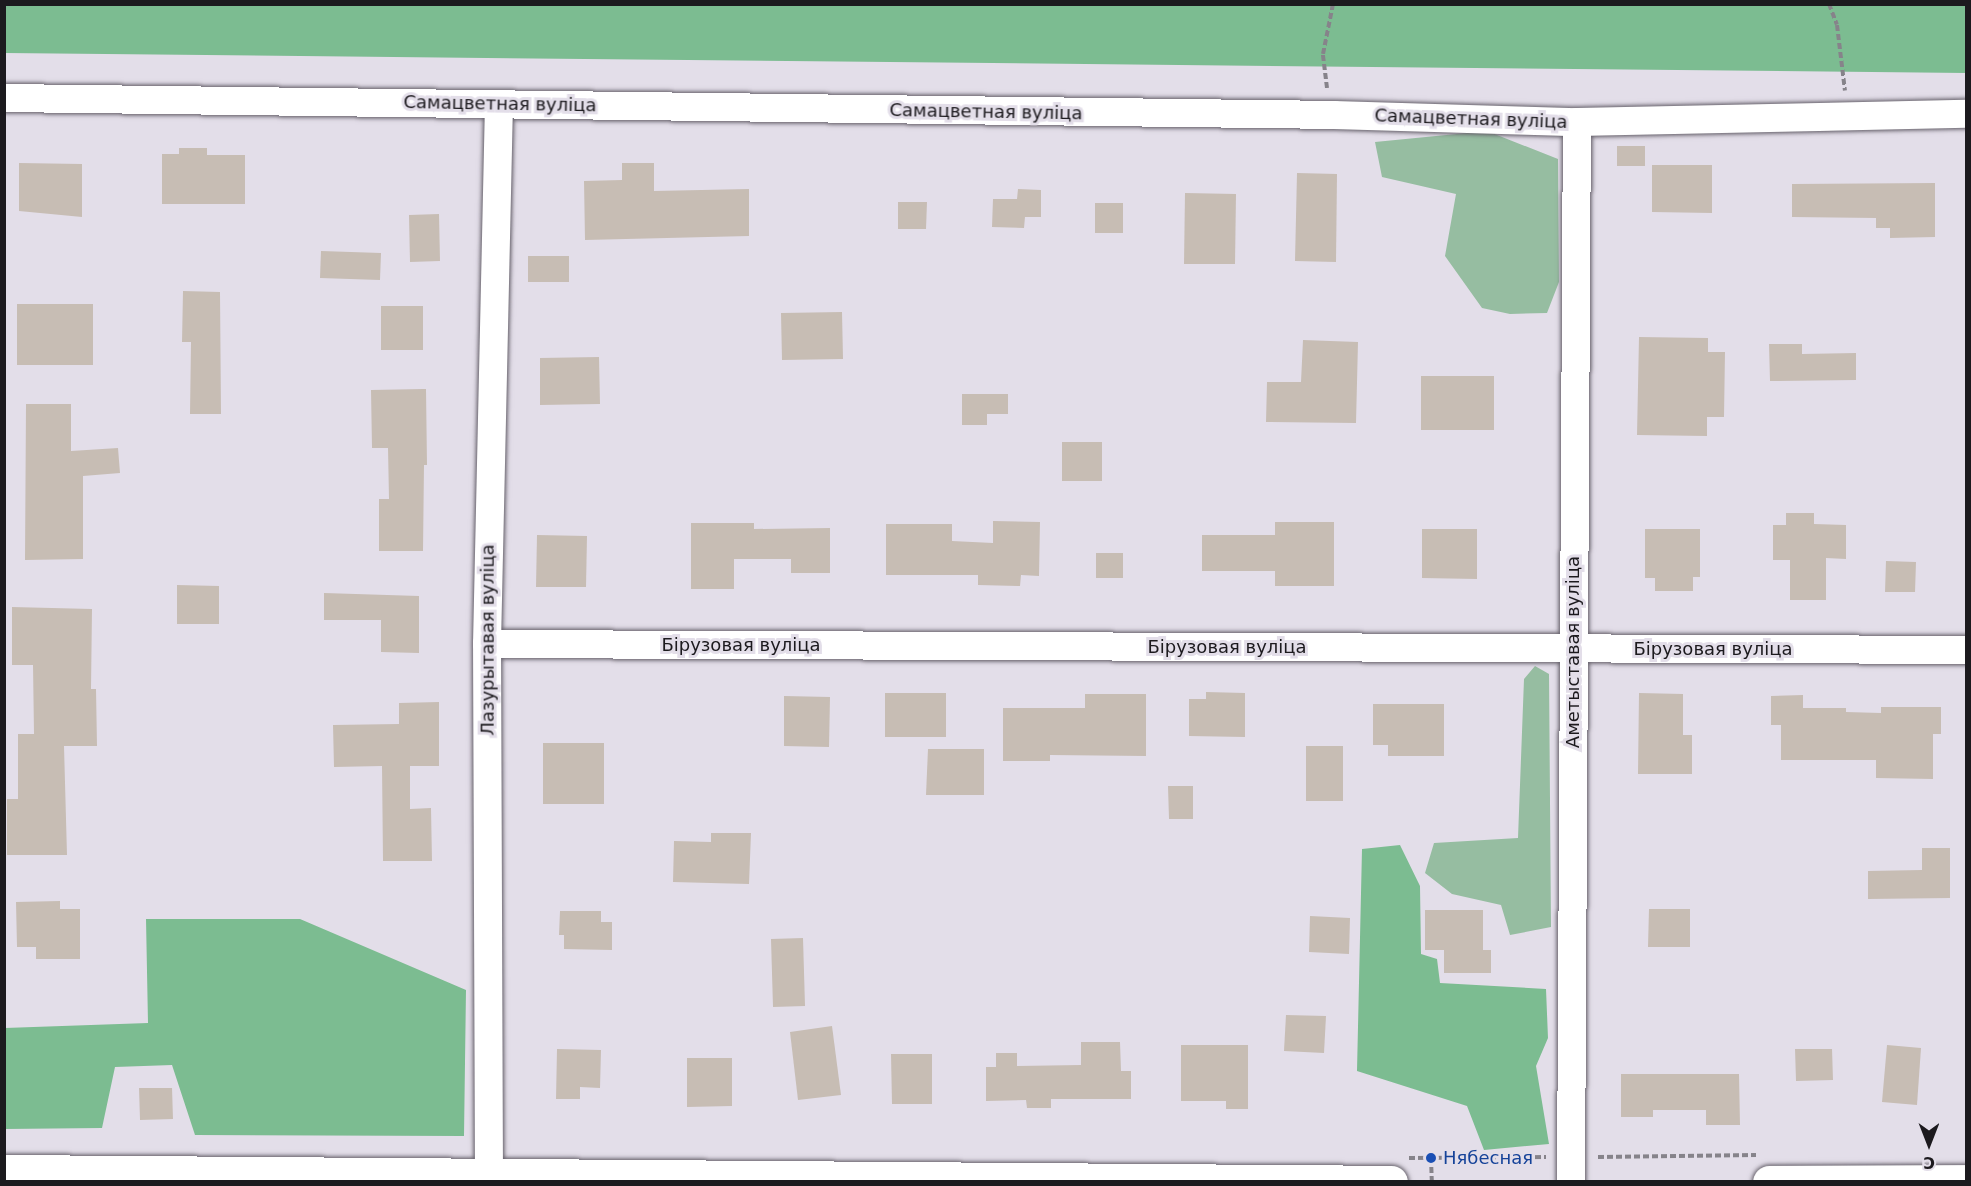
<!DOCTYPE html>
<meta charset="utf-8">
<style>
body{margin:0}
#map{position:relative;width:1971px;height:1186px;overflow:hidden;background:#e3dee9;font-family:"DejaVu Sans",sans-serif}
div>[style]{position:absolute}
.green>*{inset:0;background:#96bda1}
.forest>*{inset:0;background:#7cbc91}
.building>*{inset:0;background:#c7bdb4}
.path>*{height:4px;margin-top:-2px;transform-origin:0;background:repeating-linear-gradient(90deg,#86838a 0 6px,transparent 0 9px)}
.roads{filter:drop-shadow(0 0 2px #67626c) drop-shadow(0 0 2px #67626c)}
.minor>*{height:28px;margin:-14px;padding:0 14px;transform-origin:14px;border-radius:14px;background:#fff}
.tertiary>*{height:33px;margin:-16.5px;padding:0 16.5px;transform-origin:16.5px;border-radius:16.5px;background:#fff}
.dots>*{width:16px;height:16px;translate:-50% -50%;box-sizing:border-box;border:3px solid #e3dee9;border-radius:50%}
span{translate:-50% -50%;white-space:nowrap;text-align:center;line-height:1.15;-webkit-text-stroke:6px #e3dee9;paint-order:stroke}
.street-label{font-size:18px;color:#1c1a1e}
.transit-label{font-size:18px;color:#164399}
.left{translate:0 -50%;text-align:left}
.frame{position:absolute;inset:0;border:6px solid #1c1a1e;pointer-events:none}
.north{position:absolute;left:1899px;top:1114px;width:60px;height:60px;-webkit-text-stroke:4px #e3dee9;paint-order:stroke;rotate:180deg;font-size:16px;font-weight:700;line-height:24px;text-align:center;color:#1c1a1e}
.north::after{content:'';display:block;margin:auto;width:21px;height:27px;background:#1c1a1e;clip-path:polygon(50% 0,100% 100%,50% 72%,0 100%)}
</style>
<div id="map">
<div class="green">
<i style="clip-path:polygon(1487px 131px,1558px 159px,1559px 282px,1547px 313px,1510px 314px,1482px 308px,1445px 256px,1456px 194px,1382px 177px,1375px 142px)"></i>
<i style="clip-path:polygon(1535px 666px,1549px 674px,1551px 927px,1510px 935px,1501px 905px,1452px 894px,1425px 873px,1434px 843px,1518px 838px,1524px 679px)"></i>
</div>
<div class="forest">
<i style="clip-path:polygon(5px 4px,1966px 4px,1966px 73px,5px 53px)"></i>
<i style="clip-path:polygon(1400px 845px,1420px 886px,1421px 954px,1437px 959px,1440px 983px,1546px 989px,1548px 1038px,1536px 1066px,1549px 1144px,1484px 1150px,1467px 1106px,1357px 1071px,1362px 849px)"></i>
<i style="clip-path:polygon(146px 919px,300px 919px,466px 990px,464px 1136px,195px 1135px,172px 1065px,115px 1067px,102px 1128px,5px 1129px,5px 1028px,148px 1023px)"></i>
</div>
<div class="building">
<i style="clip-path:polygon(1617px 146px,1645px 146px,1645px 166px,1617px 166px)"></i>
<i style="clip-path:polygon(179px 148px,207px 148px,207px 155px,245px 155px,245px 204px,162px 204px,162px 154px,179px 154px)"></i>
<i style="clip-path:polygon(19px 163px,82px 164px,82px 217px,19px 211px)"></i>
<i style="clip-path:polygon(622px 163px,654px 163px,654px 191px,749px 189px,749px 236px,585px 240px,584px 181px,622px 180px)"></i>
<i style="clip-path:polygon(1652px 165px,1712px 165px,1712px 213px,1652px 212px)"></i>
<i style="clip-path:polygon(1297px 173px,1337px 174px,1336px 262px,1295px 261px)"></i>
<i style="clip-path:polygon(1935px 183px,1935px 237px,1890px 238px,1890px 228px,1876px 228px,1876px 218px,1792px 217px,1792px 184px)"></i>
<i style="clip-path:polygon(1018px 189px,1041px 190px,1041px 217px,1025px 217px,1024px 228px,992px 227px,993px 199px,1017px 199px)"></i>
<i style="clip-path:polygon(1185px 193px,1236px 194px,1235px 264px,1184px 264px)"></i>
<i style="clip-path:polygon(898px 202px,927px 202px,926px 229px,898px 229px)"></i>
<i style="clip-path:polygon(1095px 203px,1123px 203px,1123px 233px,1095px 233px)"></i>
<i style="clip-path:polygon(439px 214px,440px 261px,410px 262px,409px 215px)"></i>
<i style="clip-path:polygon(321px 251px,381px 253px,380px 280px,320px 278px)"></i>
<i style="clip-path:polygon(528px 256px,569px 256px,569px 282px,528px 282px)"></i>
<i style="clip-path:polygon(183px 291px,220px 292px,221px 414px,190px 414px,191px 342px,182px 342px)"></i>
<i style="clip-path:polygon(17px 304px,93px 304px,93px 365px,17px 365px)"></i>
<i style="clip-path:polygon(381px 306px,423px 306px,423px 350px,381px 350px)"></i>
<i style="clip-path:polygon(842px 312px,843px 359px,782px 360px,781px 313px)"></i>
<i style="clip-path:polygon(1639px 337px,1708px 338px,1708px 352px,1725px 352px,1724px 417px,1707px 417px,1707px 436px,1637px 435px)"></i>
<i style="clip-path:polygon(1303px 340px,1358px 342px,1356px 423px,1266px 422px,1267px 382px,1301px 382px)"></i>
<i style="clip-path:polygon(1769px 344px,1802px 344px,1802px 354px,1856px 353px,1856px 380px,1770px 381px)"></i>
<i style="clip-path:polygon(599px 357px,600px 404px,540px 405px,540px 358px)"></i>
<i style="clip-path:polygon(1421px 376px,1494px 376px,1494px 430px,1421px 430px)"></i>
<i style="clip-path:polygon(423px 389px,426px 389px,427px 465px,424px 465px,423px 551px,379px 551px,379px 499px,389px 499px,388px 448px,372px 448px,371px 390px)"></i>
<i style="clip-path:polygon(962px 394px,1008px 394px,1008px 414px,987px 414px,987px 425px,962px 425px)"></i>
<i style="clip-path:polygon(26px 404px,71px 404px,71px 451px,118px 448px,120px 473px,83px 476px,83px 559px,25px 560px)"></i>
<i style="clip-path:polygon(1062px 442px,1102px 442px,1102px 481px,1062px 481px)"></i>
<i style="clip-path:polygon(1786px 513px,1814px 513px,1814px 524px,1846px 525px,1846px 559px,1826px 558px,1826px 600px,1790px 600px,1790px 560px,1773px 560px,1773px 525px,1786px 525px)"></i>
<i style="clip-path:polygon(993px 521px,1040px 522px,1039px 576px,1021px 575px,1020px 586px,978px 585px,978px 575px,886px 575px,886px 524px,952px 524px,952px 541px,993px 543px)"></i>
<i style="clip-path:polygon(1275px 522px,1334px 522px,1334px 586px,1275px 586px,1275px 571px,1202px 571px,1202px 535px,1275px 535px)"></i>
<i style="clip-path:polygon(691px 523px,754px 523px,754px 529px,830px 528px,830px 573px,791px 573px,791px 559px,734px 559px,734px 589px,691px 589px)"></i>
<i style="clip-path:polygon(1422px 529px,1477px 529px,1477px 579px,1422px 578px)"></i>
<i style="clip-path:polygon(1645px 529px,1700px 529px,1700px 577px,1693px 577px,1693px 591px,1655px 591px,1655px 578px,1645px 578px)"></i>
<i style="clip-path:polygon(537px 535px,587px 536px,586px 587px,536px 587px)"></i>
<i style="clip-path:polygon(1096px 553px,1123px 553px,1123px 578px,1096px 578px)"></i>
<i style="clip-path:polygon(1886px 561px,1916px 562px,1915px 592px,1885px 592px)"></i>
<i style="clip-path:polygon(177px 585px,219px 586px,219px 624px,177px 624px)"></i>
<i style="clip-path:polygon(324px 593px,419px 596px,419px 653px,381px 652px,381px 620px,324px 620px)"></i>
<i style="clip-path:polygon(12px 607px,92px 609px,91px 689px,96px 689px,97px 746px,64px 746px,67px 855px,7px 855px,7px 799px,18px 799px,18px 734px,34px 734px,33px 665px,12px 665px)"></i>
<i style="clip-path:polygon(1206px 692px,1245px 693px,1245px 737px,1189px 736px,1189px 699px,1206px 699px)"></i>
<i style="clip-path:polygon(885px 693px,946px 693px,946px 737px,885px 737px)"></i>
<i style="clip-path:polygon(1639px 693px,1683px 694px,1683px 735px,1692px 735px,1692px 774px,1638px 774px)"></i>
<i style="clip-path:polygon(1085px 694px,1146px 694px,1146px 756px,1050px 755px,1050px 761px,1003px 761px,1003px 708px,1085px 708px)"></i>
<i style="clip-path:polygon(1803px 695px,1803px 708px,1846px 708px,1846px 712px,1881px 713px,1881px 707px,1941px 707px,1941px 734px,1933px 734px,1933px 779px,1876px 778px,1876px 760px,1781px 760px,1781px 725px,1771px 725px,1771px 696px)"></i>
<i style="clip-path:polygon(784px 696px,830px 697px,829px 747px,784px 746px)"></i>
<i style="clip-path:polygon(439px 702px,439px 766px,410px 766px,410px 809px,431px 808px,432px 861px,383px 861px,382px 766px,334px 767px,333px 725px,399px 724px,399px 703px)"></i>
<i style="clip-path:polygon(1373px 704px,1444px 704px,1444px 756px,1388px 756px,1388px 745px,1373px 745px)"></i>
<i style="clip-path:polygon(543px 743px,604px 743px,604px 804px,543px 804px)"></i>
<i style="clip-path:polygon(1306px 746px,1343px 746px,1343px 801px,1306px 801px)"></i>
<i style="clip-path:polygon(928px 749px,984px 749px,984px 795px,926px 795px)"></i>
<i style="clip-path:polygon(1168px 786px,1193px 786px,1193px 819px,1169px 819px)"></i>
<i style="clip-path:polygon(711px 833px,751px 833px,749px 884px,673px 882px,674px 841px,711px 842px)"></i>
<i style="clip-path:polygon(1922px 848px,1950px 848px,1950px 898px,1868px 899px,1868px 871px,1922px 870px)"></i>
<i style="clip-path:polygon(60px 901px,60px 909px,80px 909px,80px 959px,36px 959px,36px 947px,17px 947px,16px 902px)"></i>
<i style="clip-path:polygon(1649px 909px,1690px 909px,1690px 947px,1648px 947px)"></i>
<i style="clip-path:polygon(1425px 910px,1483px 910px,1483px 950px,1491px 950px,1491px 973px,1444px 973px,1444px 950px,1425px 950px)"></i>
<i style="clip-path:polygon(560px 911px,601px 911px,601px 922px,612px 922px,612px 950px,564px 949px,564px 935px,559px 935px)"></i>
<i style="clip-path:polygon(1310px 916px,1350px 918px,1349px 954px,1309px 952px)"></i>
<i style="clip-path:polygon(803px 938px,805px 1006px,773px 1007px,771px 939px)"></i>
<i style="clip-path:polygon(1286px 1015px,1326px 1016px,1324px 1053px,1284px 1051px)"></i>
<i style="clip-path:polygon(832px 1026px,841px 1095px,798px 1100px,790px 1032px)"></i>
<i style="clip-path:polygon(1081px 1042px,1120px 1042px,1121px 1071px,1131px 1071px,1131px 1099px,1051px 1099px,1051px 1108px,1027px 1108px,1026px 1100px,986px 1101px,986px 1067px,996px 1067px,996px 1053px,1017px 1053px,1017px 1066px,1081px 1065px)"></i>
<i style="clip-path:polygon(1181px 1045px,1248px 1045px,1248px 1109px,1226px 1109px,1226px 1101px,1181px 1101px)"></i>
<i style="clip-path:polygon(1887px 1045px,1921px 1048px,1917px 1105px,1882px 1102px)"></i>
<i style="clip-path:polygon(557px 1049px,601px 1050px,600px 1088px,580px 1087px,580px 1099px,556px 1099px)"></i>
<i style="clip-path:polygon(1795px 1049px,1832px 1049px,1833px 1080px,1796px 1081px)"></i>
<i style="clip-path:polygon(891px 1054px,932px 1054px,932px 1104px,892px 1104px)"></i>
<i style="clip-path:polygon(687px 1058px,732px 1058px,732px 1106px,687px 1107px)"></i>
<i style="clip-path:polygon(1621px 1074px,1739px 1074px,1740px 1125px,1706px 1125px,1706px 1110px,1653px 1110px,1653px 1117px,1621px 1117px)"></i>
<i style="clip-path:polygon(139px 1088px,172px 1088px,173px 1119px,140px 1120px)"></i>
</div>
<div class="path">
<i style="left:1829px;top:4px;width:22px;rotate:69deg"></i>
<i style="left:1837px;top:25px;width:66px;rotate:83.1deg"></i>
<i style="left:1327px;top:88px;width:34px;rotate:-97deg"></i>
<i style="left:1323px;top:54px;width:51px;rotate:-78.7deg"></i>
<i style="left:1598px;top:1157px;width:158px;rotate:-0.7deg"></i>
<i style="left:1409px;top:1158px;width:137px;rotate:-0.4deg"></i>
<i style="left:1431px;top:1158px;width:24px;rotate:88deg"></i>
</div>
<div class="roads">
<div class="minor">
<i style="left:4px;top:98px;width:1330px;rotate:0.73deg"></i>
<i style="left:1334px;top:115px;width:243px;rotate:1.7deg"></i>
<i style="left:1577px;top:122px;width:389px;rotate:-1.2deg"></i>
<i style="left:487px;top:644px;width:1479px;rotate:0.23deg"></i>
<i style="left:489px;top:1182px;width:538px;rotate:-90.21deg"></i>
<i style="left:487px;top:644px;width:540px;rotate:-88.73deg"></i>
<i style="left:1571px;top:1182px;width:1060px;rotate:-89.68deg"></i>
</div>
<div class="tertiary">
<i style="left:4px;top:1171px;width:1387px;rotate:0.45deg"></i>
<i style="left:1769px;top:1182px;width:197px;rotate:-0.3deg"></i>
</div>
</div>
<div class="dots">
<i style="left:1431px;top:1158px;background:#1a4fb4"></i>
</div>
<div class="street-label">
<span style="left:500px;top:104px;rotate:1deg">Самацветная вуліца</span>
<span style="left:986px;top:112px;rotate:1deg">Самацветная вуліца</span>
<span style="left:1471px;top:119px;rotate:2deg">Самацветная вуліца</span>
<span style="left:488px;top:640px;rotate:-90deg">Лазурытавая вуліца</span>
<span style="left:741px;top:645px">Бірузовая вуліца</span>
<span style="left:1227px;top:647px">Бірузовая вуліца</span>
<span style="left:1713px;top:649px">Бірузовая вуліца</span>
<span style="left:1573px;top:652px;rotate:-90deg">Аметыставая вуліца</span>
</div>
<div class="transit-label">
<span class="left" style="left:1443px;top:1158px">Нябесная</span>
</div>
<div class="frame"></div>
<div class="north">С</div>
</div>
